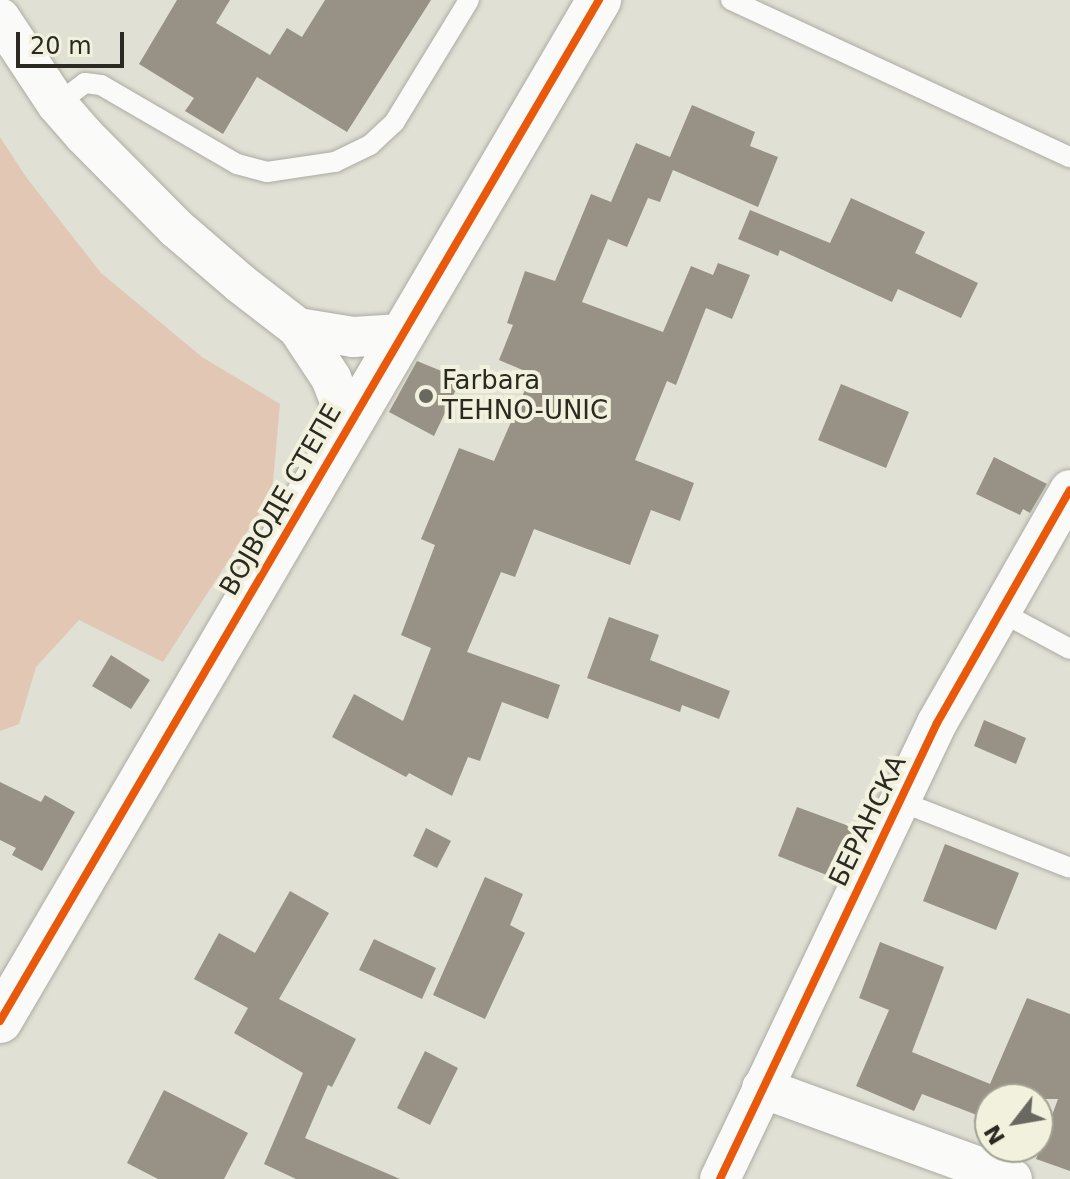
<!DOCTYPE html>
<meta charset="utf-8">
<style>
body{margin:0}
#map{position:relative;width:1070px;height:1179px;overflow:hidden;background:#e0e0d5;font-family:"DejaVu Sans",sans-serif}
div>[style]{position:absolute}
.green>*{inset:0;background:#e1c7b4}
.building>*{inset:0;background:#979285}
.roads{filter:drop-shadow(0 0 2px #acaba3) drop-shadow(0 0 2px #acaba3)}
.lane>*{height:20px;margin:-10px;padding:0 10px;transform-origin:10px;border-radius:10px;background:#fafaf9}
.street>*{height:40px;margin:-20px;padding:0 20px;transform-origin:20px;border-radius:20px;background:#fafaf9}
.secondary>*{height:44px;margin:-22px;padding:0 22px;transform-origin:22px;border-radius:22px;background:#fafaf9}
.cycleway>*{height:8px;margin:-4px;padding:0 4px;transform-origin:4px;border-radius:4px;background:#e8590c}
.dots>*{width:22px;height:22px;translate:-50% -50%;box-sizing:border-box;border:4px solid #f2f1dd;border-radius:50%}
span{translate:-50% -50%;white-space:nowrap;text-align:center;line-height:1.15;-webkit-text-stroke:8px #f2f1dd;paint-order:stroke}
.poi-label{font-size:26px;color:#2a2922}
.left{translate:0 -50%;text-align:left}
.street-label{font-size:26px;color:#2a2922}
.north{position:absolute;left:974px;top:1083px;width:80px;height:80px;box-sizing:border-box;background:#f2f1dd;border:2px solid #a2a192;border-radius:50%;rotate:239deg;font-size:22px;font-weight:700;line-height:32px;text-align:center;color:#2a2922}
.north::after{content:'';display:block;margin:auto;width:28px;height:36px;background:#6a6961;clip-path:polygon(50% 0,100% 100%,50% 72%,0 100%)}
.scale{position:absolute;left:16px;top:32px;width:108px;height:36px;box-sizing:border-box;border:4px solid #2a2922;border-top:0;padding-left:10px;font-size:24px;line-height:28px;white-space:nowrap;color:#2a2922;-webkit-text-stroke:6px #f2f1dd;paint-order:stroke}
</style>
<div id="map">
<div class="green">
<i style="clip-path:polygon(0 137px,26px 177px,101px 273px,202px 357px,280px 404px,272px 493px,163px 662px,79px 620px,36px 667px,19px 724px,0 731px)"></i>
</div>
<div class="building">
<i style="clip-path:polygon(177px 0,230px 0,216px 23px,270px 55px,287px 28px,302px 37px,325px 0,431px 0,347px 132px,257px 77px,223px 134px,185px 111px,194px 98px,139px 64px)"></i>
<i style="clip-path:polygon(692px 105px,755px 132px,750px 146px,778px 157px,758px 207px,673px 170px,660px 202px,648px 198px,627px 247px,608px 239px,582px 302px,663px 332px,691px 266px,713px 275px,718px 263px,750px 275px,732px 319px,706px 308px,676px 385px,667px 381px,635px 460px,694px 483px,680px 521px,651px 510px,630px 565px,534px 529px,515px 577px,501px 572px,467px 652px,560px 685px,548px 719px,502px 702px,480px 761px,468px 757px,452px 796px,409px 773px,406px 777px,332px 737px,354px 694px,403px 721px,431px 648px,401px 635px,435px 545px,421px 539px,459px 448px,494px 461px,532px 374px,499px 360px,513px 325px,507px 323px,525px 271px,555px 281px,591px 194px,611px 202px,636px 143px,670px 157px)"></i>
<i style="clip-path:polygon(851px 198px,925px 232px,915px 253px,978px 283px,961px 318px,898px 289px,892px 302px,780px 250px,778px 256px,738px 239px,750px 210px,830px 243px)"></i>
<i style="clip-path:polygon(417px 361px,461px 379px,434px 436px,389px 412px)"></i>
<i style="clip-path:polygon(841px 384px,909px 412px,886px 468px,818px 440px)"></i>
<i style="clip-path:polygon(994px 457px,1047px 484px,1030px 513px,1023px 509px,1020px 515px,976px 494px)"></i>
<i style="clip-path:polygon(609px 617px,659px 635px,650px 660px,730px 691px,719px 719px,682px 705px,680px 712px,587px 678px)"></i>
<i style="clip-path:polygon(111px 655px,150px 680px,131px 709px,92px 686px)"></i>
<i style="clip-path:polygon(984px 720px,1026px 738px,1016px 764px,974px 746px)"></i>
<i style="clip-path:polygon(0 782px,41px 802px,45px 795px,75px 812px,42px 871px,12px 855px,16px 848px,0 840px)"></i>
<i style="clip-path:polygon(797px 807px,857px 829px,837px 879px,778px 856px)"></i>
<i style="clip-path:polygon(426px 828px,451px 841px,437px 868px,413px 856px)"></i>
<i style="clip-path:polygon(945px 844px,1019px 873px,996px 930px,923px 901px)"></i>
<i style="clip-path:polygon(485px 877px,523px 894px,510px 925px,525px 933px,485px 1019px,433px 995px)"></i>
<i style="clip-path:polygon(290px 891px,329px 913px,279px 999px,356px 1039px,332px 1087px,328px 1085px,305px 1138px,400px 1179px,296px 1179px,264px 1164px,303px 1073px,234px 1033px,248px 1008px,194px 979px,219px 933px,255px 953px)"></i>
<i style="clip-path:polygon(374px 939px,436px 968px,422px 999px,359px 970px)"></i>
<i style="clip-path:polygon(880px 942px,944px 967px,912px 1052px,990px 1084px,1027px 998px,1070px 1014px,1070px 1171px,1036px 1159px,1058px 1099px,990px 1099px,990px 1120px,922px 1094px,914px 1111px,856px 1086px,889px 1010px,859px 998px)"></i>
<i style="clip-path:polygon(425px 1051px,458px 1068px,430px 1125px,397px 1108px)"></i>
<i style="clip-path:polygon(164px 1090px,248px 1133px,224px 1179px,158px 1179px,127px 1163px)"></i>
</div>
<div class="roads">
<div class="lane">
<i style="left:731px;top:0;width:374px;rotate:24.9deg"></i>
<i style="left:57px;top:104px;width:35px;rotate:-37deg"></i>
<i style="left:85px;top:83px;width:16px;rotate:7deg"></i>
<i style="left:101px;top:85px;width:157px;rotate:30.2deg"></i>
<i style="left:237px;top:164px;width:31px;rotate:15deg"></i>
<i style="left:267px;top:172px;width:69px;rotate:-8.4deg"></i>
<i style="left:335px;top:162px;width:39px;rotate:-26deg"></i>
<i style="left:370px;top:145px;width:33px;rotate:-43deg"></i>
<i style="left:394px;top:123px;width:144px;rotate:-58.6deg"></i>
<i style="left:1001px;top:612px;width:78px;rotate:28.2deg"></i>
<i style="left:902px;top:802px;width:180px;rotate:21.4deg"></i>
</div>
<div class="street">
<i style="left:0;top:18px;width:103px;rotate:56.5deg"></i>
<i style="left:57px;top:104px;width:41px;rotate:48.9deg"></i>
<i style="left:84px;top:135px;width:131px;rotate:45.3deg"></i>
<i style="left:176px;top:228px;width:86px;rotate:40.7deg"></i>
<i style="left:241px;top:284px;width:72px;rotate:37.7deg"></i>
<i style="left:298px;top:328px;width:56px;rotate:9.3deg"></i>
<i style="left:353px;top:337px;width:48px;rotate:-3.6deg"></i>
<i style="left:298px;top:328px;width:60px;rotate:56.6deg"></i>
<i style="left:331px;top:378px;width:49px;rotate:68.6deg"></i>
<i style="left:762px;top:1088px;width:266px;rotate:20deg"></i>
<i style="left:720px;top:1179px;width:505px;rotate:-64.55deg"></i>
<i style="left:937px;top:723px;width:268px;rotate:-60.3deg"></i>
</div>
<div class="secondary">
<i style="left:0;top:1021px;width:1184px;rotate:-59.6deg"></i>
</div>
</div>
<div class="cycleway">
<i style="left:0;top:1021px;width:1184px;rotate:-59.6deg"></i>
<i style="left:720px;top:1179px;width:505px;rotate:-64.55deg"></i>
<i style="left:937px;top:723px;width:268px;rotate:-60.3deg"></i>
</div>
<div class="dots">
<i style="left:426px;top:396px;background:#6a6961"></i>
</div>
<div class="poi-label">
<span class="left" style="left:442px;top:396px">Farbara<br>TEHNO-UNIC</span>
</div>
<div class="street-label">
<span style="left:281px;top:500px;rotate:-60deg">ВОЈВОДЕ СТЕПЕ</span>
<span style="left:868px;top:821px;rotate:-64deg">БЕРАНСКА</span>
</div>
<div class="north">N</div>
<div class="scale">20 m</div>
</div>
